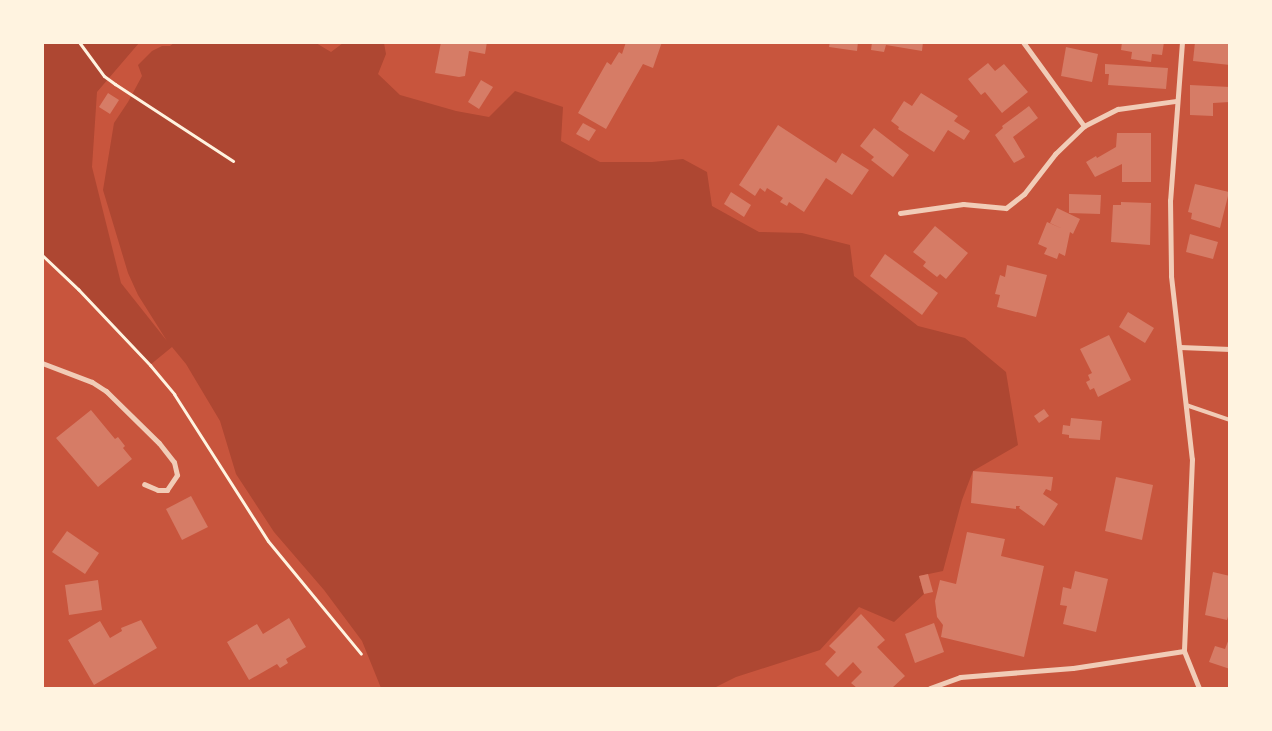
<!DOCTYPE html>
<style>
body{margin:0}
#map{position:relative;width:1272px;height:731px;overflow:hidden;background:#c8553d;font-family:"Fira Sans",sans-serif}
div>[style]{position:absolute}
.green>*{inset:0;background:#ae4732}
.building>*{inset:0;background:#d67c66}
.path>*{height:3px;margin:-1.5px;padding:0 1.5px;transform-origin:1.5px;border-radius:1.5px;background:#fff3e0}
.service>*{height:4px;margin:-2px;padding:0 2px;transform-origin:2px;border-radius:2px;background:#f1ccb7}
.minor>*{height:5px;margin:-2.5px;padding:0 2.5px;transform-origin:2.5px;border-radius:2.5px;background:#f1ccb7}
span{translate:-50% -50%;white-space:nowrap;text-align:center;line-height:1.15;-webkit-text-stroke:5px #fff3e0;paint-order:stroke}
.frame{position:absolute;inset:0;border:44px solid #fff3e0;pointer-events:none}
</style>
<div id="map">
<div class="green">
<i style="clip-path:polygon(42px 43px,139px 43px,97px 92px,92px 167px,121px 283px,167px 341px,138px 295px,128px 273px,103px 190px,114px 123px,128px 102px,142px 76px,138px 65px,152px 51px,162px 46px,170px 46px,174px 43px,316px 43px,331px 52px,343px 43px,384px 43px,386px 54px,378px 74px,400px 95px,456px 111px,489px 117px,515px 91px,563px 107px,561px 141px,600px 162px,652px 162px,683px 159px,707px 172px,712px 206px,759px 232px,802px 233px,850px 245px,854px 276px,918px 326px,965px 338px,1006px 372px,1018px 445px,973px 471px,962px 500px,943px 571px,919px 576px,924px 594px,894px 622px,859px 607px,820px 650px,736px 677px,714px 688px,381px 688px,362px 641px,324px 590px,274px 532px,236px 474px,220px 421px,186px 364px,172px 347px,150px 365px,78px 289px,43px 255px)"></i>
</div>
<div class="building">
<i style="clip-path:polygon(441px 42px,487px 42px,485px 54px,469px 51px,465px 76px,459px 77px,435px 73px)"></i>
<i style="clip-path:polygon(626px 42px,662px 42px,653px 68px,643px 64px,606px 129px,578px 113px,607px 62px,611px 65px,619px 52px,622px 54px)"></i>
<i style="clip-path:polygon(830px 42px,858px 42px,857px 51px,829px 47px)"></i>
<i style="clip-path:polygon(872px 42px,923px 42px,922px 51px,886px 45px,884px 52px,871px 50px)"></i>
<i style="clip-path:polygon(1122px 42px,1164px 42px,1162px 55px,1152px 54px,1151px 62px,1131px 59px,1132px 52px,1121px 50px)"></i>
<i style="clip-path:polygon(1195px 42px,1230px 42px,1230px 65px,1193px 61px)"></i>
<i style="clip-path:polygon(1066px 47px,1098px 54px,1092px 82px,1061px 76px)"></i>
<i style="clip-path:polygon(988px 63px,995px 71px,1004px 64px,1028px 92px,1002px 113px,985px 92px,981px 95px,968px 79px)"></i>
<i style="clip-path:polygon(1105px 64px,1168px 68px,1166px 89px,1108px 85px,1109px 74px,1105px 74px)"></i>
<i style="clip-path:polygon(481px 80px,493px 87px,479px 109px,468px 102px)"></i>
<i style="clip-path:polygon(1190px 85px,1230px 87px,1230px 102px,1213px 103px,1213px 116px,1190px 115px)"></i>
<i style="clip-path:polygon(108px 93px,119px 100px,110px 114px,99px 107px)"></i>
<i style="clip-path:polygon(921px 93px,958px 116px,954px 121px,970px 131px,964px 140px,948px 130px,934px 152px,898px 129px,899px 127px,891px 121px,904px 101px,912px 106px)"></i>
<i style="clip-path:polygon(1029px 106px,1038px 118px,1013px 137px,1025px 157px,1014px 163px,995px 135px,1003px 128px,1002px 126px)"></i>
<i style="clip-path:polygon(583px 123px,596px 130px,589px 141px,576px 134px)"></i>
<i style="clip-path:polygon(778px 125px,836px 163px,842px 153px,869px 170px,852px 195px,826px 178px,804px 212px,789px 202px,787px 206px,780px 202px,783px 198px,767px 188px,765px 192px,760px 188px,755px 196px,739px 185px)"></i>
<i style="clip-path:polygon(874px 128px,909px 155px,893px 177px,871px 160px,874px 157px,860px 146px)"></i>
<i style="clip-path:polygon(1117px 133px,1151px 133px,1151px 182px,1122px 182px,1122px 164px,1095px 177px,1086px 162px,1096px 156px,1097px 158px,1116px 147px)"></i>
<i style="clip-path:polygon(1195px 184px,1229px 192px,1220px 228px,1191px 219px,1192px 213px,1188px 212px)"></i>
<i style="clip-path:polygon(731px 192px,751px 205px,744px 217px,724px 204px)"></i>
<i style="clip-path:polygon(1069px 194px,1101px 195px,1100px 214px,1069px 213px)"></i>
<i style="clip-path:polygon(1121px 202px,1151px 203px,1150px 245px,1111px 242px,1113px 205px,1121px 205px)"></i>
<i style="clip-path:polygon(1057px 208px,1080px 219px,1073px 234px,1070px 232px,1065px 256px,1059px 253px,1057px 259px,1044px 254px,1047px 248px,1038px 244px,1047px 222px,1063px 229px,1050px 223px)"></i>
<i style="clip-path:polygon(935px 226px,968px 253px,946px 279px,940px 274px,937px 277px,923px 266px,926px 262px,913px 252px)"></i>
<i style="clip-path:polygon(1190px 234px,1218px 242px,1213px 259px,1186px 252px)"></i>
<i style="clip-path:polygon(885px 254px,938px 293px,922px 315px,870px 276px)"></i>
<i style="clip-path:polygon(1007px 265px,1047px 275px,1036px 317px,997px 307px,1000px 295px,995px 294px,1000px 275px,1005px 277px)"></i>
<i style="clip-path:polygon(1128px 312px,1154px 328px,1145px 343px,1119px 327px)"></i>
<i style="clip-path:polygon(1109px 335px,1131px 380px,1098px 397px,1094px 388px,1090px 390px,1086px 382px,1090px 380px,1088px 375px,1092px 373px,1080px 349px)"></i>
<i style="clip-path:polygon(1044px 409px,1049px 416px,1039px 423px,1034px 416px)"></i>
<i style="clip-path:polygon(91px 410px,115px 439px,118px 437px,125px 446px,123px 448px,132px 459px,98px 487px,56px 438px)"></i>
<i style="clip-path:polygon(1071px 418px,1102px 421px,1100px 440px,1069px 438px,1069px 435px,1062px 434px,1063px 425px,1070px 426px)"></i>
<i style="clip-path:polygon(973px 471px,1053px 477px,1051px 491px,1046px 489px,1043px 494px,1058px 504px,1044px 526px,1019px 508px,1020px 506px,1016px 506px,1016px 509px,971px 503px)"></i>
<i style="clip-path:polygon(1116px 477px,1153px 485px,1142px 540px,1105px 531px)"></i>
<i style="clip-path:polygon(191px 496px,208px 527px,182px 540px,166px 509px)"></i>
<i style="clip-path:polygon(67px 531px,99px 553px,85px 574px,52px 552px)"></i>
<i style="clip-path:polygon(967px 532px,1005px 539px,1001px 556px,1044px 566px,1024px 657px,941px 637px,943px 625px,937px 617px,935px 601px,940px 580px,956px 584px)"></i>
<i style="clip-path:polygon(1075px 571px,1108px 579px,1096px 632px,1063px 624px,1067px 606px,1060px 605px,1063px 587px,1071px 589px)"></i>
<i style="clip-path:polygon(1213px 572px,1230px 576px,1230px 610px,1227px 620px,1205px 615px)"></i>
<i style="clip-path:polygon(928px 574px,933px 592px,924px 594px,919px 576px)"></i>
<i style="clip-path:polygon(98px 580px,102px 610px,69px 615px,65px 585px)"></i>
<i style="clip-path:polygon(861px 614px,885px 640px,877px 647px,905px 676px,892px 688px,857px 688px,851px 683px,862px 672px,853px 662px,838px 677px,825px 664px,836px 652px,829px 646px)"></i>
<i style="clip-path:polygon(289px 618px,306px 647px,286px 659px,288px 663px,280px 668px,277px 664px,249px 680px,227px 642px,257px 624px,263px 634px)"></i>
<i style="clip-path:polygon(141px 620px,157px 648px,94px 685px,68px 640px,100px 621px,110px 638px,122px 631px,121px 628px)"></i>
<i style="clip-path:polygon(934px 623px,944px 652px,915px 663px,905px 634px)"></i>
<i style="clip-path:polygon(1230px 636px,1230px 669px,1209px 662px,1215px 646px,1225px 649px)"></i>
</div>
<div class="path">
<i style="left:79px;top:42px;width:42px;rotate:53.7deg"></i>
<i style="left:104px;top:76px;width:14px;rotate:36deg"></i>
<i style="left:115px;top:84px;width:141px;rotate:33.1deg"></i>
<i style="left:42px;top:255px;width:50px;rotate:43.4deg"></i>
<i style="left:78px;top:289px;width:105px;rotate:46.5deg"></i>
<i style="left:150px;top:365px;width:38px;rotate:50deg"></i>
<i style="left:174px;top:394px;width:174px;rotate:57.4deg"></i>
<i style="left:268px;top:541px;width:146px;rotate:50.5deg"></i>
</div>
<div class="service">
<i style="left:1186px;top:405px;width:46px;rotate:18.8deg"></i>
</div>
<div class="minor">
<i style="left:1023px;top:42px;width:104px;rotate:54deg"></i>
<i style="left:1084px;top:126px;width:38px;rotate:-27deg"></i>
<i style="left:1118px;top:109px;width:59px;rotate:-7.9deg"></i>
<i style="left:1182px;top:42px;width:158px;rotate:94.3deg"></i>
<i style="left:1170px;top:200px;width:76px;rotate:89.2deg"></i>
<i style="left:1171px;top:276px;width:184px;rotate:83.5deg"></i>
<i style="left:1192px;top:459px;width:192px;rotate:92.4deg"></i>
<i style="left:1184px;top:651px;width:40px;rotate:68deg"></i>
<i style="left:900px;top:213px;width:64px;rotate:-8.1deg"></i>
<i style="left:963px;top:204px;width:43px;rotate:5.3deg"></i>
<i style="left:1006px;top:208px;width:23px;rotate:-38deg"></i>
<i style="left:1024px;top:194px;width:51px;rotate:-52.2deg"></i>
<i style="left:1055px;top:154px;width:40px;rotate:-44deg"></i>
<i style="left:1180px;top:347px;width:50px;rotate:2.3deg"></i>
<i style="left:42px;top:363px;width:53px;rotate:20.8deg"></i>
<i style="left:92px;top:382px;width:17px;rotate:33deg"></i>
<i style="left:106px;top:391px;width:74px;rotate:44.5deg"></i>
<i style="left:159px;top:443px;width:24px;rotate:52deg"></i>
<i style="left:174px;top:462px;width:13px;rotate:77deg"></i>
<i style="left:177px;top:475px;width:18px;rotate:124deg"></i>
<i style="left:167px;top:490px;width:9px;rotate:180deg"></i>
<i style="left:158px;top:490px;width:15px;rotate:-157deg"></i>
<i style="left:930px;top:688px;width:32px;rotate:-20deg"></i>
<i style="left:960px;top:677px;width:113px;rotate:-4.6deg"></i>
<i style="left:1073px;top:668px;width:112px;rotate:-8.7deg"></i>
</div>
<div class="frame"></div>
</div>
